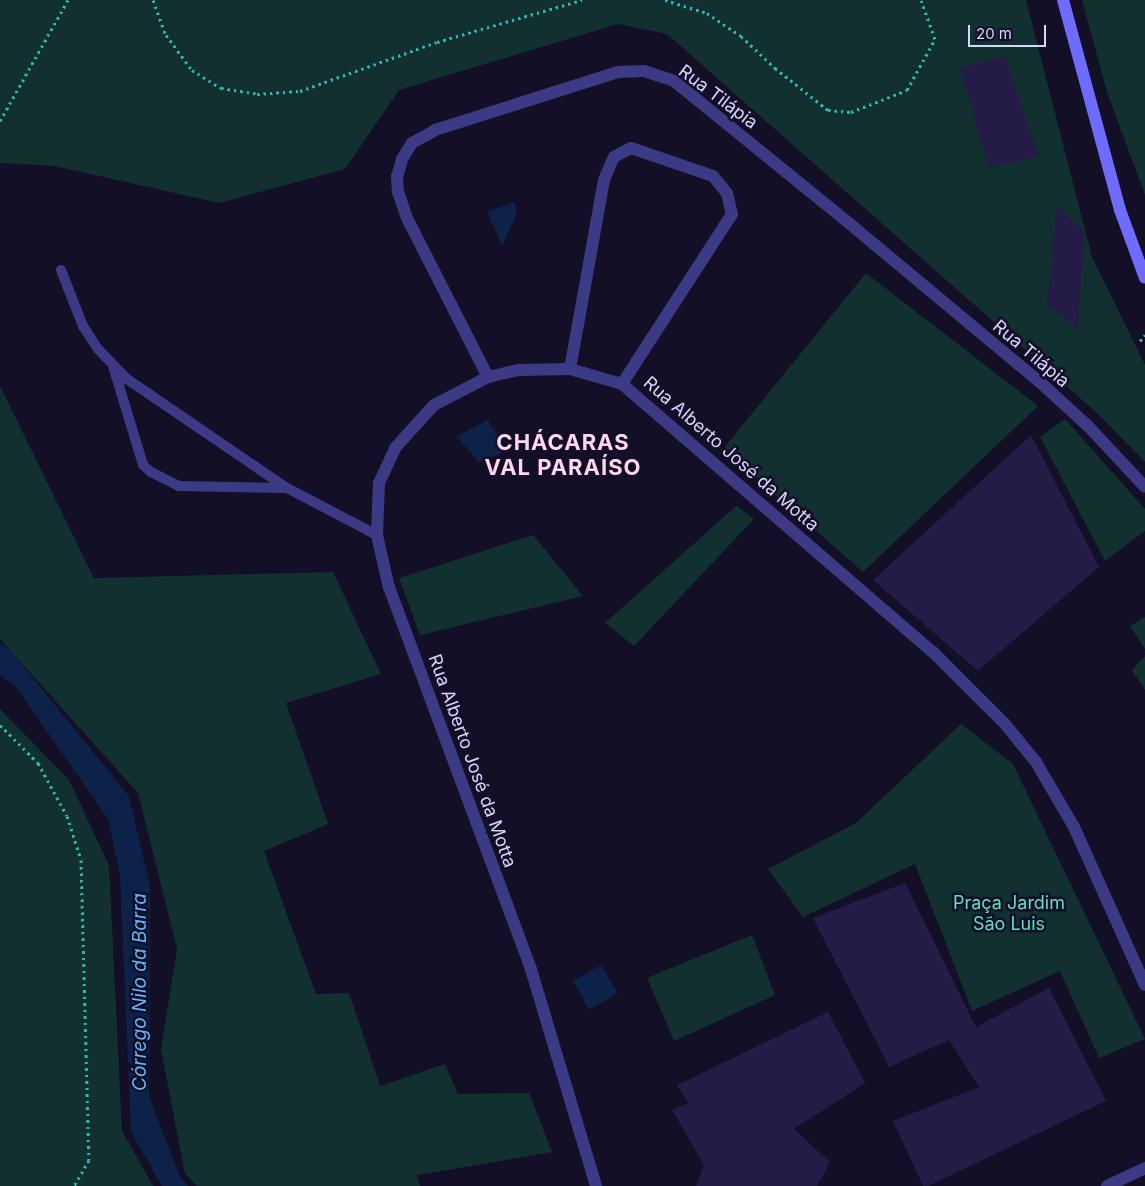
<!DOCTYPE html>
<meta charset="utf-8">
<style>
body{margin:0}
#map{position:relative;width:1145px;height:1186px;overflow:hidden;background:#130f26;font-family:Inter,sans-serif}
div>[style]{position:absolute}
.green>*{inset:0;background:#12302f}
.water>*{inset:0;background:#0c2248}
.building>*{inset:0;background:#241b47}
.path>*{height:3px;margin-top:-1.5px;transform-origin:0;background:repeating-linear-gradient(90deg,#2fb8b0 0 2.5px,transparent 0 6.5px)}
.lane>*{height:10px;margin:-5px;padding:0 5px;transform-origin:5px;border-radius:5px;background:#3d3a85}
.street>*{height:12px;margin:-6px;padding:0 6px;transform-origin:6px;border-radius:6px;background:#3d3a85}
.secondary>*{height:12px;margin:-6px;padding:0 6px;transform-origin:6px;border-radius:6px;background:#6f6bff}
span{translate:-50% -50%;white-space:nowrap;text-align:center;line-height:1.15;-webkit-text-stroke:5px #130f26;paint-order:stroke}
.street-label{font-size:18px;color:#d9d4ff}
.park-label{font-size:18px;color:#5fe0c0}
.water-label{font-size:19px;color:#62b6ff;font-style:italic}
.district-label{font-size:22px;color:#ffd6f0;font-weight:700;letter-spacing:1px}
.scale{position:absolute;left:968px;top:25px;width:78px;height:22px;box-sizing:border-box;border:2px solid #d9d4ff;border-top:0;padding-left:6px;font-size:15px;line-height:18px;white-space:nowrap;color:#d9d4ff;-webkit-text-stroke:4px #130f26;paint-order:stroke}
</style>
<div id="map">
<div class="green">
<i style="clip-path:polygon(0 0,1026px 0,1092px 257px,1145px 365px,1145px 462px,1097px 413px,667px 34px,618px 24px,399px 90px,345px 169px,219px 203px,55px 166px,0 163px)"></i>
<i style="clip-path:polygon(1082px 0,1145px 0,1145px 195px,1107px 92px)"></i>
<i style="clip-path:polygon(866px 273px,1038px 406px,863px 572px,723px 449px)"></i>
<i style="clip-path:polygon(0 386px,94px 578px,333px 572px,381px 674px,286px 703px,328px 824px,264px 851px,316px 994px,349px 993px,380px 1086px,445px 1064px,458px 1094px,529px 1093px,552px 1152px,417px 1175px,420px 1186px,197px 1186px,185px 1174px,161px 1049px,177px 949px,138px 793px,0 639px)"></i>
<i style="clip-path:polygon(1065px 419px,1145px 509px,1145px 531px,1105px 561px,1040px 437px)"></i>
<i style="clip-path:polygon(736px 506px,754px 519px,634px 646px,605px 623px)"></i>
<i style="clip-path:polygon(533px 535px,583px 596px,420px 635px,399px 578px)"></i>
<i style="clip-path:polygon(1145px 617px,1145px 649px,1130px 626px)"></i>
<i style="clip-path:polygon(1145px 656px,1145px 690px,1132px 670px)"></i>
<i style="clip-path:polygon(0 709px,69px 780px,109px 865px,122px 1131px,153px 1186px,0 1186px)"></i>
<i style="clip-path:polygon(961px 724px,1013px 764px,1145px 1039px,1099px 1058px,1060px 971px,972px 1011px,915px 864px,803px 917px,768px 869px,856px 823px)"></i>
<i style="clip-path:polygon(752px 935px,775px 995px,674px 1041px,647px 978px)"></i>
</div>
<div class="water">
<i style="clip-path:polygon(514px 202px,517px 214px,502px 245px,487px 212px)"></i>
<i style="clip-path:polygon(488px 420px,507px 451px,478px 462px,457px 436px)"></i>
<i style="clip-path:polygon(0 643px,10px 650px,129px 796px,150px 886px,149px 1096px,180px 1177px,188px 1186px,162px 1186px,131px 1132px,120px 875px,108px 819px,16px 687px,0 675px)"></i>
<i style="clip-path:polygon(601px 965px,618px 993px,589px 1010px,573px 981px)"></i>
</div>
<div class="building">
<i style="clip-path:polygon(1005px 56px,1039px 156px,989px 168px,960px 68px)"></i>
<i style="clip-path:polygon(1057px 206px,1084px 231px,1078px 329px,1047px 305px)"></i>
<i style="clip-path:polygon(1031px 435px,1099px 567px,978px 671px,873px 580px)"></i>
<i style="clip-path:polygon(905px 883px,976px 1027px,1049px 988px,1106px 1101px,928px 1186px,923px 1186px,893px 1121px,979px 1087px,949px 1040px,889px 1067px,813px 918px)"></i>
<i style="clip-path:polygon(828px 1012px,865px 1083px,794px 1129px,830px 1162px,817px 1186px,696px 1186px,704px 1165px,672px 1110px,688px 1103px,677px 1085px)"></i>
</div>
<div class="path">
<i style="left:153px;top:0;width:37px;rotate:70deg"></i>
<i style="left:166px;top:35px;width:44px;rotate:53.4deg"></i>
<i style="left:192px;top:70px;width:34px;rotate:32deg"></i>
<i style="left:221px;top:88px;width:36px;rotate:9deg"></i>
<i style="left:257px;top:94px;width:43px;rotate:-4deg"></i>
<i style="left:300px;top:91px;width:145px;rotate:-19.7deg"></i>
<i style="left:437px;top:42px;width:151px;rotate:-16.2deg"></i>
<i style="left:665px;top:0;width:44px;rotate:17.2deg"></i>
<i style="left:707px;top:13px;width:41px;rotate:34.1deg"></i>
<i style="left:741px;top:36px;width:47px;rotate:43.3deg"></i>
<i style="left:775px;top:68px;width:68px;rotate:38.4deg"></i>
<i style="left:828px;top:110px;width:23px;rotate:5deg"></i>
<i style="left:851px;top:112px;width:60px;rotate:-21.4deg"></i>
<i style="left:907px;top:90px;width:58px;rotate:-61.2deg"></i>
<i style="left:935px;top:39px;width:41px;rotate:-109.7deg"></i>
<i style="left:0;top:121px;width:139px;rotate:-60.7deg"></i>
<i style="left:1140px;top:341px;width:8px;rotate:-50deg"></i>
<i style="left:0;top:725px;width:54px;rotate:45deg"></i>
<i style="left:38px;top:763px;width:60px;rotate:61.3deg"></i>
<i style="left:67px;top:816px;width:46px;rotate:72.3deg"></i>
<i style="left:81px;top:860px;width:300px;rotate:88.5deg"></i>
<i style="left:89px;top:1160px;width:30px;rotate:120deg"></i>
</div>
<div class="lane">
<i style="left:61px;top:270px;width:60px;rotate:68.6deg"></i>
<i style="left:83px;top:326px;width:27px;rotate:57deg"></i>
<i style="left:98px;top:349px;width:42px;rotate:46deg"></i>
<i style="left:127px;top:379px;width:194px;rotate:34.3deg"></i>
<i style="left:287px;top:488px;width:102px;rotate:27.6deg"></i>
<i style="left:113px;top:366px;width:103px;rotate:73.1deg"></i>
<i style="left:143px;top:465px;width:11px;rotate:41deg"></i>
<i style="left:151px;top:472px;width:31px;rotate:27deg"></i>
<i style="left:179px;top:486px;width:107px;rotate:1.1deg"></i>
</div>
<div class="street">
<i style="left:570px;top:369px;width:192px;rotate:-79.8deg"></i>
<i style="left:604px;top:180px;width:25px;rotate:-67deg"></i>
<i style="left:614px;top:157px;width:19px;rotate:-28deg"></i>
<i style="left:631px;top:148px;width:87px;rotate:18.9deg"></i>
<i style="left:713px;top:176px;width:22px;rotate:51deg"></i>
<i style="left:727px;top:193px;width:22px;rotate:77deg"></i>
<i style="left:732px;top:214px;width:202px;rotate:122.9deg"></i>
<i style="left:488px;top:377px;width:178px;rotate:-117deg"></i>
<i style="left:407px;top:218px;width:28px;rotate:-109deg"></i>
<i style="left:398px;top:192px;width:15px;rotate:-94deg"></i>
<i style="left:397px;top:177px;width:19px;rotate:-74deg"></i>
<i style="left:402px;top:159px;width:19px;rotate:-58deg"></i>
<i style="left:412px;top:143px;width:26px;rotate:-29deg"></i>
<i style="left:435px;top:130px;width:192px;rotate:-17.6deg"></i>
<i style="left:618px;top:72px;width:26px;rotate:-2deg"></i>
<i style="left:644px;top:71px;width:32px;rotate:18deg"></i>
<i style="left:674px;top:81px;width:235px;rotate:39.1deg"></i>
<i style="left:856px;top:229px;width:241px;rotate:39.8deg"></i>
<i style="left:1041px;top:383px;width:64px;rotate:42.5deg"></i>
<i style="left:1088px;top:426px;width:83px;rotate:46.9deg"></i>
<i style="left:596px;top:1186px;width:227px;rotate:-106.7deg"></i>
<i style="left:531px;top:969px;width:407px;rotate:-110.4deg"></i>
<i style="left:389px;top:588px;width:54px;rotate:-102.8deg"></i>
<i style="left:377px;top:535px;width:52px;rotate:-87.8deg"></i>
<i style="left:379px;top:483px;width:38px;rotate:-65deg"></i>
<i style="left:395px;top:448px;width:58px;rotate:-47.8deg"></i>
<i style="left:434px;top:405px;width:61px;rotate:-27.4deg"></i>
<i style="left:488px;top:377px;width:32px;rotate:-13deg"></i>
<i style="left:519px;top:370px;width:51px;rotate:-1.1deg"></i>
<i style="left:570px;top:369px;width:54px;rotate:16.1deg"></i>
<i style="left:622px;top:384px;width:411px;rotate:40.8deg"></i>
<i style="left:933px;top:652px;width:102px;rotate:45deg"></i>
<i style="left:1005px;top:724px;width:49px;rotate:50.8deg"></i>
<i style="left:1036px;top:762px;width:75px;rotate:59.7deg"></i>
<i style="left:1074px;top:827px;width:173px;rotate:65.8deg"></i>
<i style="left:1107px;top:1186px;width:42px;rotate:-25.3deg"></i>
</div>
<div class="secondary">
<i style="left:1063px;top:0;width:218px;rotate:74.8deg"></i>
<i style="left:1120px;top:210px;width:72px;rotate:69.8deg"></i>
</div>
<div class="street-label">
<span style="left:718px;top:97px;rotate:37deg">Rua Tilápia</span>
<span style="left:1031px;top:354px;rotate:40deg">Rua Tilápia</span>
<span style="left:731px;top:454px;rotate:41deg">Rua Alberto José da Motta</span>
<span style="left:472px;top:761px;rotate:70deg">Rua Alberto José da Motta</span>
</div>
<div class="park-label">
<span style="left:1009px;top:914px">Praça Jardim<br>São Luis</span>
</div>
<div class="water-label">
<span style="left:140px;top:992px;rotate:-90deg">Córrego Nilo da Barra</span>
</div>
<div class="district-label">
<span style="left:563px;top:455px">CHÁCARAS<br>VAL PARAÍSO</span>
</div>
<div class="scale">20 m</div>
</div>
